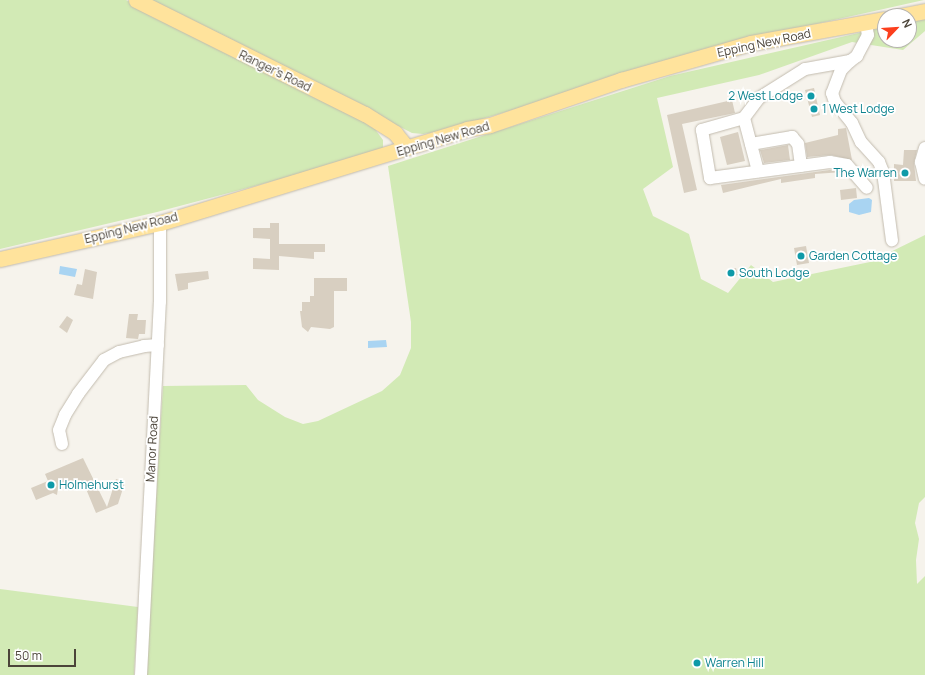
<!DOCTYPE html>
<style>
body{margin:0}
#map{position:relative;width:925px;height:675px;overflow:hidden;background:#f6f3ec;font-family:Manrope,sans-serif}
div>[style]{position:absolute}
.green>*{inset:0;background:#d2eab5}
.water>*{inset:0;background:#a9d4f2}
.building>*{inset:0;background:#d8cfc1}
.roads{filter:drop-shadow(0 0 1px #c2bbae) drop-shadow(0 0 1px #c2bbae)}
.minor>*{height:12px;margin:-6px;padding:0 6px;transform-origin:6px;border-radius:6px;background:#fff}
.major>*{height:15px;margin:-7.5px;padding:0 7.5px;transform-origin:7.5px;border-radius:7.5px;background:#ffe39c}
.dots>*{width:11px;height:11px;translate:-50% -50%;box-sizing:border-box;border:2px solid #fff;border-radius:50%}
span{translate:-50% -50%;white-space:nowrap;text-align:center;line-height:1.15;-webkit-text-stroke:3.5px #fff;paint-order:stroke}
.street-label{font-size:12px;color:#4b4439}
.culture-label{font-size:12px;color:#0d838f}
.right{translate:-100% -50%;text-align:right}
.left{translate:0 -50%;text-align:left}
.north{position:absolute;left:877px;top:8px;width:40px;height:40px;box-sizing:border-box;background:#fff;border:1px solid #b7b4b0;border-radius:50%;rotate:65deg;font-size:11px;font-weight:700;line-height:16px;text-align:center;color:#4b4439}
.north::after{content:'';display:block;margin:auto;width:14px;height:18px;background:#fc3f1d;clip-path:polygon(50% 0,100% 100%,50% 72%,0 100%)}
.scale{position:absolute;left:8px;top:649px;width:68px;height:18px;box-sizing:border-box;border:2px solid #4b4439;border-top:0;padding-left:5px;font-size:12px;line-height:14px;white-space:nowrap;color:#4b4439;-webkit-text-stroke:3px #fff;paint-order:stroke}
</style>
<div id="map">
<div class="green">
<i style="clip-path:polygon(0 0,126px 0,372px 125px,383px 140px,383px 149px,375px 154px,157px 212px,0 249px)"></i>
<i style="clip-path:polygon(151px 0,924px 0,771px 34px,441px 131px,423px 134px,412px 133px)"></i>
<i style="clip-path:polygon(925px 18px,925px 31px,903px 50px,852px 42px,759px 75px,657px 98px,673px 167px,643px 189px,653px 216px,689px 234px,701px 279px,728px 293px,751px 265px,773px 282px,870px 262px,925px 235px,925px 497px,919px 503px,915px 523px,919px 539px,916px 560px,917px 584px,925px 576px,925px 675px,145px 675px,163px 386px,246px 385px,258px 400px,285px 417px,303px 424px,318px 421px,382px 391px,400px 375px,411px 348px,411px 322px,388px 166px,670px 76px,885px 27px,885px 40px,909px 40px,909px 22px)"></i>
<i style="clip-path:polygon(0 589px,138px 607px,134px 675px,0 675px)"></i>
</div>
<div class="water">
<i style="clip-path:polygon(869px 198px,872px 200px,871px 212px,859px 215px,849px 212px,849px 204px,854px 200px)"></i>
<i style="clip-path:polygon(60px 266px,77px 269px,75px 277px,59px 274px)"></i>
<i style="clip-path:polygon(386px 340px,387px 347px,368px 348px,368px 341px)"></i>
</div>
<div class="building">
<i style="clip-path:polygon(814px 88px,820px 115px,812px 117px,805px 90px)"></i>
<i style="clip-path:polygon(732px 100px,735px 113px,682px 124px,697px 190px,684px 193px,667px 115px)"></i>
<i style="clip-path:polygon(846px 128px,852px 160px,831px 155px,807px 157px,805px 143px,838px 135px,838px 129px)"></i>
<i style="clip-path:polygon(738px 132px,745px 161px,727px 165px,720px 137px)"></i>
<i style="clip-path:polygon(788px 145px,790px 160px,764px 163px,760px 150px)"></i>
<i style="clip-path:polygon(904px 150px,917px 150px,914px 163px,916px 181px,894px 181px,894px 164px,903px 165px)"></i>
<i style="clip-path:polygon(830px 170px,843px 172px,815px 174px,815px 178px,781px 183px,781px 179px,723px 193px,721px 185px)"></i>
<i style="clip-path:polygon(856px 188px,857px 198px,841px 200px,840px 190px)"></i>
<i style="clip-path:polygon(270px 223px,279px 223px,279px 244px,325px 244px,325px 252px,314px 252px,314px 259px,279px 256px,279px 270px,253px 269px,253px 258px,270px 259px,270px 239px,253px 238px,253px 228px,270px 228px)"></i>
<i style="clip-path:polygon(806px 246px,809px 263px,797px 265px,794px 248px)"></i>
<i style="clip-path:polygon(736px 268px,738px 275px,729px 277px,728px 270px)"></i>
<i style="clip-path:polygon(85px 269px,97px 272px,93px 299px,74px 295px,77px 284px,82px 285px)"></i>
<i style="clip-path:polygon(208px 271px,209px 279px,188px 283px,188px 289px,178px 291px,175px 274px)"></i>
<i style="clip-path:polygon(314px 278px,347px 278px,347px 291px,334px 291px,334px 327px,330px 329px,311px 327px,308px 332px,302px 327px,300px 311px,302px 311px,302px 302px,310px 302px,310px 296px,314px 296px)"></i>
<i style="clip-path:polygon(129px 314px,138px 314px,137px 320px,146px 320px,145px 334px,139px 334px,138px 339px,126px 338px)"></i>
<i style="clip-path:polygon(67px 316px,73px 320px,67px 333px,59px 327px)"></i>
<i style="clip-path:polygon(83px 458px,107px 507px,116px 479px,125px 482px,118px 504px,96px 513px,84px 484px,79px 481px,58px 488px,57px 495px,53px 493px,36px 500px,31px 488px,48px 481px,45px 474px)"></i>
</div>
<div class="roads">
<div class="minor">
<i style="left:866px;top:23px;width:12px;rotate:81deg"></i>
<i style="left:868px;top:35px;width:24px;rotate:118deg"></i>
<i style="left:857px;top:56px;width:9px;rotate:144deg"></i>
<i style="left:850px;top:61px;width:46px;rotate:169.9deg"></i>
<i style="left:805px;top:69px;width:54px;rotate:147.8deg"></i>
<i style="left:759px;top:98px;width:25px;rotate:127deg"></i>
<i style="left:744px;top:118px;width:44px;rotate:164.1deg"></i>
<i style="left:702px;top:130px;width:49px;rotate:80.5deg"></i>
<i style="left:710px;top:178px;width:121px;rotate:-7.6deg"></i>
<i style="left:830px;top:162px;width:17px;rotate:10deg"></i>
<i style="left:847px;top:165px;width:30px;rotate:49deg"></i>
<i style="left:850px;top:61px;width:13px;rotate:135deg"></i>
<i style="left:841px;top:70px;width:25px;rotate:111deg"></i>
<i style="left:832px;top:93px;width:9px;rotate:72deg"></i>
<i style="left:835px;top:102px;width:27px;rotate:51deg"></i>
<i style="left:852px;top:123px;width:21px;rotate:65deg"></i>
<i style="left:861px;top:142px;width:27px;rotate:48deg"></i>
<i style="left:879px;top:162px;width:11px;rotate:68deg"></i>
<i style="left:883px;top:172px;width:69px;rotate:82.5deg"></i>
<i style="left:744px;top:118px;width:55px;rotate:75.2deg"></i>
<i style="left:751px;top:144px;width:42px;rotate:-9.7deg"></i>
<i style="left:792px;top:137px;width:9px;rotate:49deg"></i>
<i style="left:798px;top:144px;width:22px;rotate:82deg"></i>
<i style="left:925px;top:148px;width:15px;rotate:106deg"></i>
<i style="left:921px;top:162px;width:17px;rotate:77deg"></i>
<i style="left:62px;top:444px;width:14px;rotate:-102deg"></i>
<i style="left:59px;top:430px;width:16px;rotate:-68deg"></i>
<i style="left:65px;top:415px;width:25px;rotate:-58deg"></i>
<i style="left:78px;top:394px;width:43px;rotate:-52.6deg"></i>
<i style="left:104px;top:360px;width:17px;rotate:-28deg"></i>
<i style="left:119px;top:352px;width:26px;rotate:-13deg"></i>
<i style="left:144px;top:346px;width:14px;rotate:-4deg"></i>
<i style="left:141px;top:675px;width:373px;rotate:-87.1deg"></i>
<i style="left:160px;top:302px;width:79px;rotate:-90deg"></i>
</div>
<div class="major">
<i style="left:136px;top:0;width:256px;rotate:26.5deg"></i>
<i style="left:365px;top:114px;width:36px;rotate:32deg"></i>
<i style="left:395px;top:133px;width:19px;rotate:51deg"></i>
<i style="left:899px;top:16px;width:26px;rotate:-11deg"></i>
<i style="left:0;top:259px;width:164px;rotate:-12.7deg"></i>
<i style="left:160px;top:223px;width:321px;rotate:-17deg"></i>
<i style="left:467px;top:129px;width:23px;rotate:-10deg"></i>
<i style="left:490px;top:125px;width:139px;rotate:-19deg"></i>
<i style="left:621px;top:80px;width:135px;rotate:-15.9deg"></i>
<i style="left:751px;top:43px;width:136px;rotate:-10.2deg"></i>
</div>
</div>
<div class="dots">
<i style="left:811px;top:96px;background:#0f9aa8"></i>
<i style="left:814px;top:109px;background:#0f9aa8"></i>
<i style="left:905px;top:173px;background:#0f9aa8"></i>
<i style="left:801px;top:256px;background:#0f9aa8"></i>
<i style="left:731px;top:273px;background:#0f9aa8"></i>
<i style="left:51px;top:485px;background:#0f9aa8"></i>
<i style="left:697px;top:663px;background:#0f9aa8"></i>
</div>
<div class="street-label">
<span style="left:764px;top:43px;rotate:-12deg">Epping New Road</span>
<span style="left:275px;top:71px;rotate:26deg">Ranger's Road</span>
<span style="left:443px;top:139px;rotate:-16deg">Epping New Road</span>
<span style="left:131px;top:228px;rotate:-14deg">Epping New Road</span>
<span style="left:152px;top:449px;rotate:-87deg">Manor Road</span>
</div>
<div class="culture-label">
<span class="right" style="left:803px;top:96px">2 West Lodge</span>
<span class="left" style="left:822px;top:109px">1 West Lodge</span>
<span class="right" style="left:897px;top:173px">The Warren</span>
<span class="left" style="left:809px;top:256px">Garden Cottage</span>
<span class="left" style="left:739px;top:273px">South Lodge</span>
<span class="left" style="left:59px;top:485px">Holmehurst</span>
<span class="left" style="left:705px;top:663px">Warren Hill</span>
</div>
<div class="north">N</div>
<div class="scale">50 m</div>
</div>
